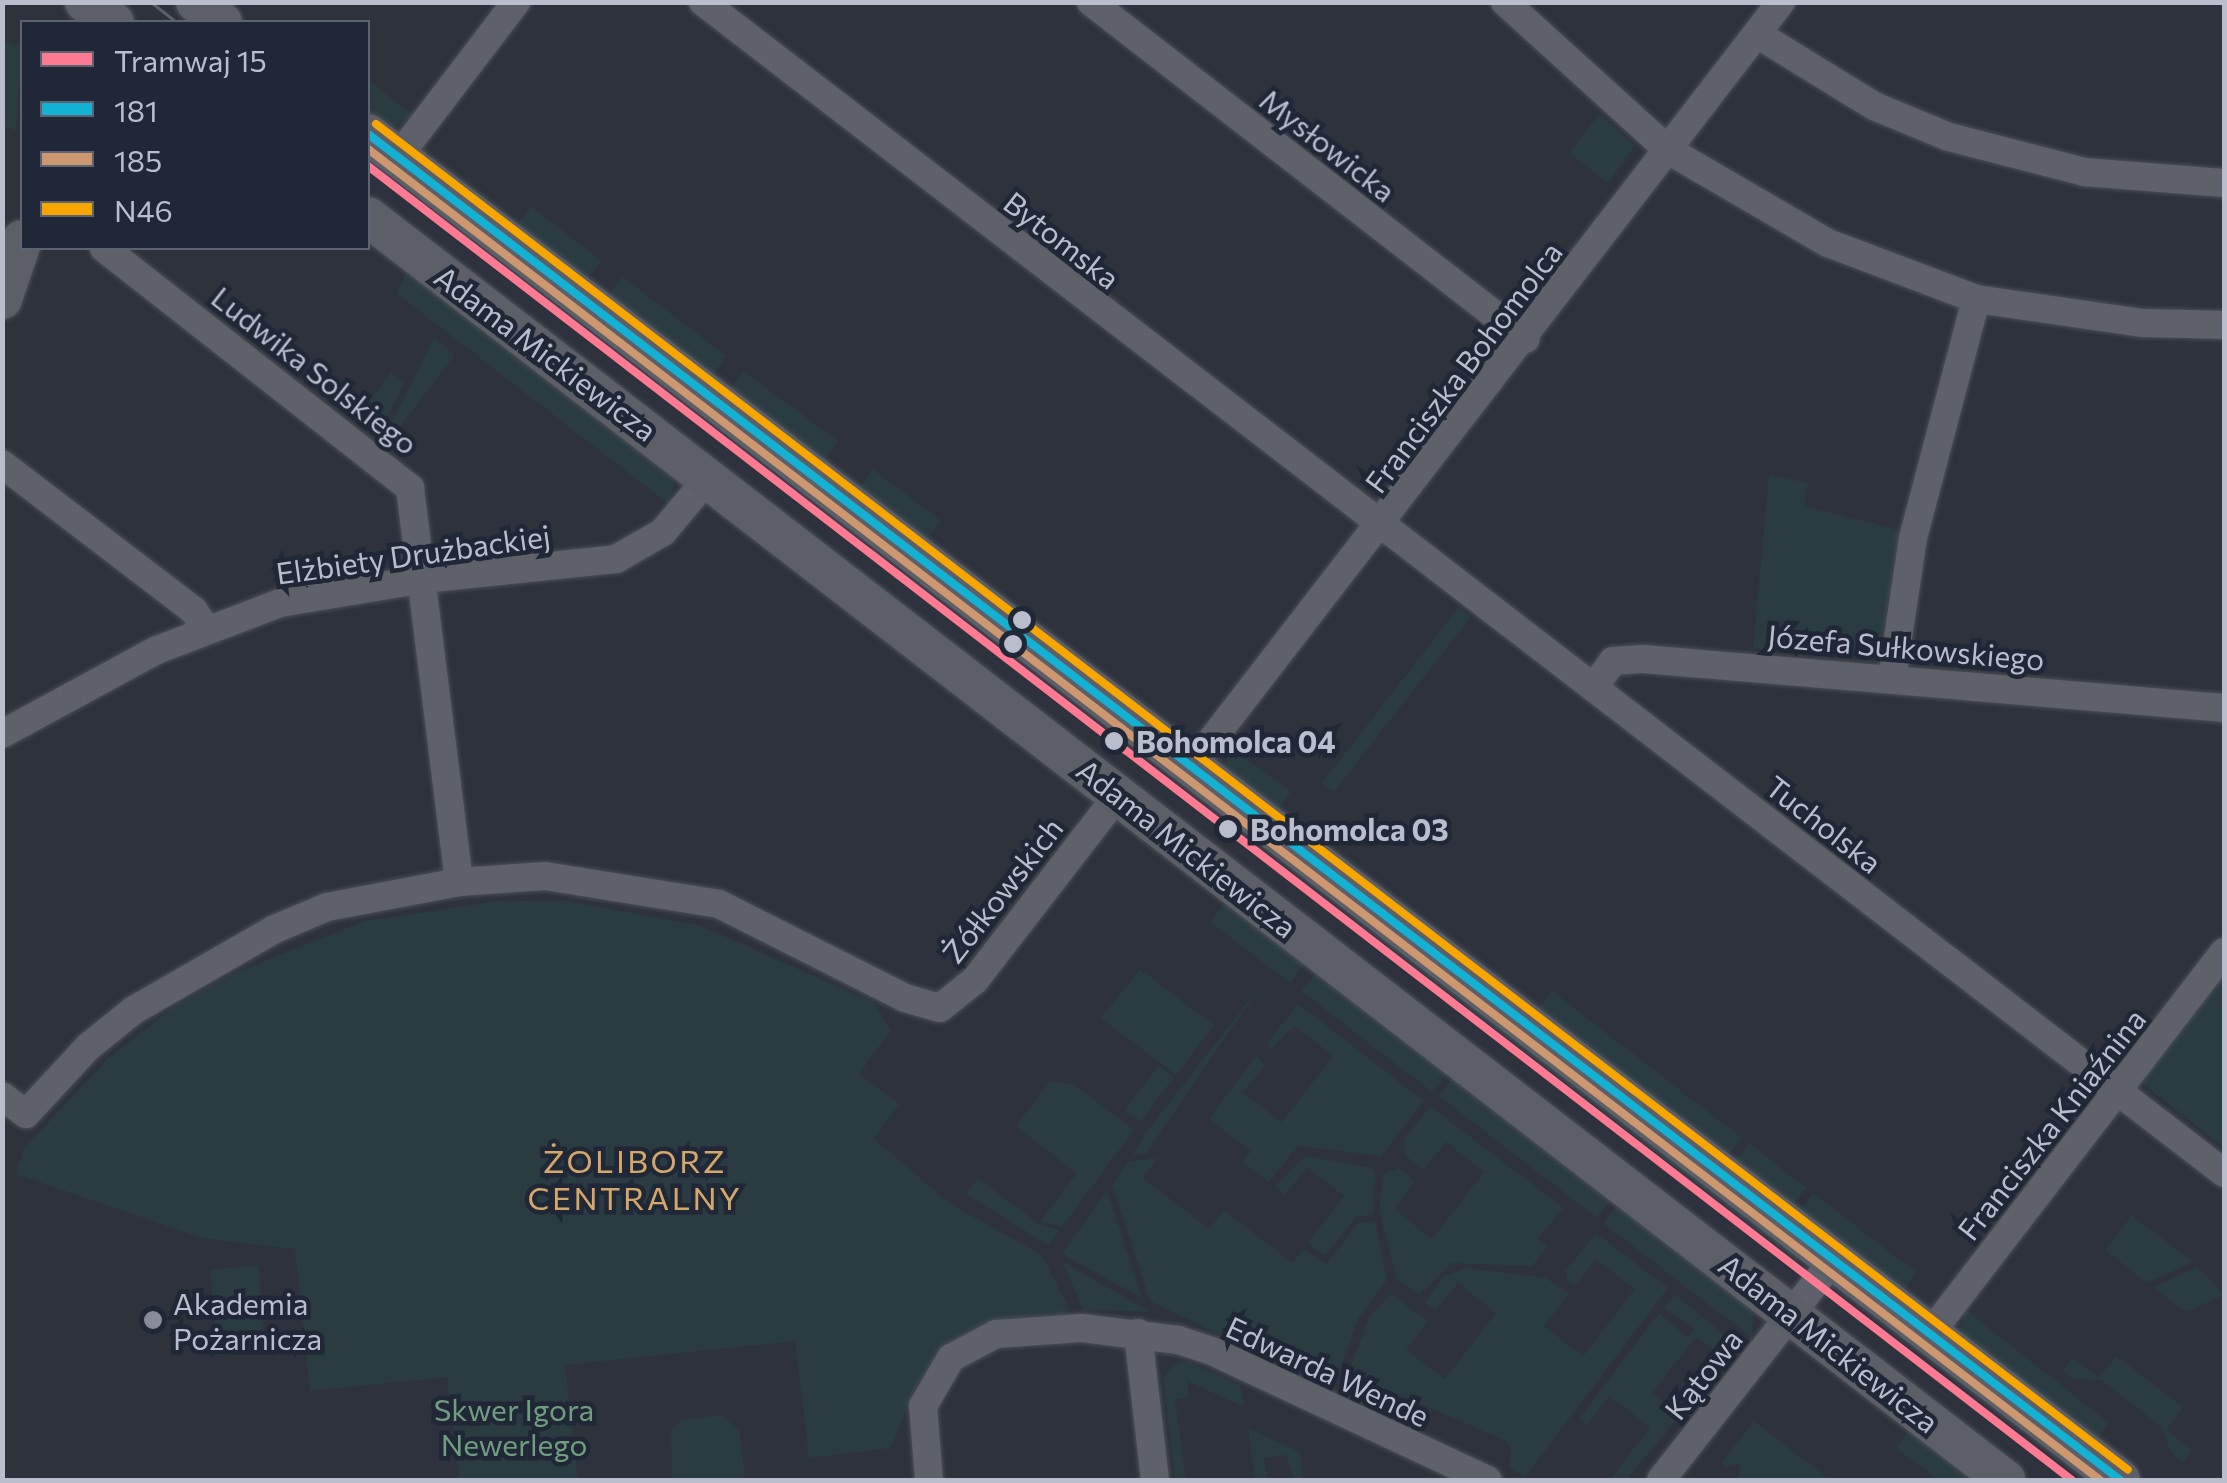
<!DOCTYPE html>
<meta charset="utf-8">
<style>
body{margin:0}
#map{position:relative;width:2227px;height:1483px;overflow:hidden;background:#2d323c;font-family:Commissioner,sans-serif}
div>[style]{position:absolute}
.green>*{inset:0;background:#2a3c42}
.roads{filter:drop-shadow(0 0 2px #4a4d55) drop-shadow(0 0 2px #4a4d55)}
.street>*{height:28px;margin:-14px;padding:0 14px;transform-origin:14px;border-radius:14px;background:#5e616a}
.secondary>*{height:40px;margin:-20px;padding:0 20px;transform-origin:20px;border-radius:20px;background:#5d5f68}
.tram>*{height:2.5px;margin:-1.25px;padding:0 1.25px;transform-origin:1.25px;border-radius:1.25px;background:#5c6068}
.bus-1>*{height:8px;margin:-4px;padding:0 4px;transform-origin:4px;border-radius:4px;background:#13b2d5}
.bus-2>*{height:8px;margin:-4px;padding:0 4px;transform-origin:4px;border-radius:4px;background:#cd976f}
.bus-3>*{height:8px;margin:-4px;padding:0 4px;transform-origin:4px;border-radius:4px;background:#f7a600}
.tram-1>*{height:8px;margin:-4px;padding:0 4px;transform-origin:4px;border-radius:4px;background:#fe7a93}
.dots>*{width:28px;height:28px;translate:-50% -50%;box-sizing:border-box;border:5px solid #202737;border-radius:50%}
span{translate:-50% -50%;white-space:nowrap;text-align:center;line-height:1.15;-webkit-text-stroke:9px #202737;paint-order:stroke}
.street-label{font-size:30px;color:#b9bdcc}
.stop-label{font-size:30px;color:#b9bdcc;font-weight:700}
.left{translate:0 -50%;text-align:left}
.poi-label{font-size:30px;color:#b9bdcc}
.park-label{font-size:30px;color:#709c80}
.neighbourhood-label{font-size:32px;color:#d4a76b;letter-spacing:2.5px}
.frame{position:absolute;inset:0;border:5px solid #b9bdcc;pointer-events:none}
.legend{position:absolute;left:20px;top:20px;width:350px;height:230px;box-sizing:border-box;background:#202737;border:2px solid #5d6373;margin:0;padding:12px 18px;list-style:none;font-size:30px;color:#b9bdcc}
.legend li{display:flex;align-items:center;gap:20px;height:50px}
.legend b{width:50px;border:2px solid #5d6373}
</style>
<div id="map">
<div class="green">
<i style="clip-path:polygon(2px 41px,22px 46px,16px 130px,3px 126px)"></i>
<i style="clip-path:polygon(368px 80px,415px 116px,395px 126px,377px 120px,368px 113px)"></i>
<i style="clip-path:polygon(1599px 114px,1635px 145px,1608px 183px,1569px 153px)"></i>
<i style="clip-path:polygon(531px 206px,602px 261px,586px 281px,516px 227px)"></i>
<i style="clip-path:polygon(432px 239px,980px 662px,978px 665px,428px 245px)"></i>
<i style="clip-path:polygon(408px 270px,675px 477px,670px 505px,396px 293px)"></i>
<i style="clip-path:polygon(623px 277px,727px 356px,711px 377px,607px 297px)"></i>
<i style="clip-path:polygon(434px 338px,455px 355px,386px 445px,382px 441px)"></i>
<i style="clip-path:polygon(743px 371px,838px 441px,822px 463px,729px 391px)"></i>
<i style="clip-path:polygon(391px 373px,404px 382px,378px 438px,354px 420px)"></i>
<i style="clip-path:polygon(873px 469px,941px 521px,925px 542px,857px 490px)"></i>
<i style="clip-path:polygon(1769px 475px,1808px 483px,1804px 506px,1899px 530px,1878px 660px,1753px 648px)"></i>
<i style="clip-path:polygon(1459px 607px,1471px 617px,1334px 792px,1322px 783px)"></i>
<i style="clip-path:polygon(1228px 745px,1291px 792px,1276px 812px,1226px 770px)"></i>
<i style="clip-path:polygon(1227px 900px,1306px 962px,1290px 983px,1210px 922px)"></i>
<i style="clip-path:polygon(499px 901px,568px 901px,701px 926px,873px 1002px,891px 1030px,859px 1074px,899px 1104px,874px 1139px,952px 1205px,1042px 1255px,1069px 1308px,1065px 1316px,973px 1330px,917px 1384px,891px 1448px,809px 1458px,795px 1341px,565px 1365px,578px 1480px,459px 1480px,447px 1377px,310px 1391px,295px 1249px,202px 1238px,16px 1174px,24px 1148px,109px 1057px,177px 1005px,232px 974px,365px 921px)"></i>
<i style="clip-path:polygon(1359px 919px,1793px 1254px,1801px 1265px,1356px 922px)"></i>
<i style="clip-path:polygon(1140px 969px,1214px 1025px,1176px 1075px,1101px 1018px)"></i>
<i style="clip-path:polygon(1317px 971px,1448px 1072px,1432px 1092px,1301px 991px)"></i>
<i style="clip-path:polygon(2224px 972px,2224px 1148px,2141px 1082px)"></i>
<i style="clip-path:polygon(1265px 980px,1146px 1153px,1133px 1156px,1144px 1135px)"></i>
<i style="clip-path:polygon(1552px 991px,1742px 1138px,1725px 1159px,1535px 1012px)"></i>
<i style="clip-path:polygon(1298px 1004px,1424px 1101px,1381px 1156px,1298px 1146px,1269px 1182px,1242px 1163px,1251px 1151px,1209px 1119px,1256px 1056px,1265px 1065px,1243px 1093px,1282px 1122px,1333px 1056px,1295px 1026px,1269px 1051px,1268px 1042px)"></i>
<i style="clip-path:polygon(1159px 1065px,1174px 1077px,1141px 1122px,1125px 1110px)"></i>
<i style="clip-path:polygon(1454px 1076px,1612px 1198px,1597px 1218px,1439px 1096px)"></i>
<i style="clip-path:polygon(1050px 1081px,1074px 1085px,1134px 1130px,1062px 1227px,1040px 1222px,1077px 1173px,1016px 1126px)"></i>
<i style="clip-path:polygon(1430px 1106px,1563px 1208px,1538px 1239px,1548px 1246px,1532px 1266px,1451px 1263px,1419px 1295px,1397px 1280px,1379px 1209px,1384px 1174px,1399px 1168px,1415px 1181px,1394px 1209px,1432px 1239px,1484px 1172px,1446px 1142px,1423px 1170px,1405px 1155px,1404px 1140px)"></i>
<i style="clip-path:polygon(1749px 1143px,1806px 1188px,1790px 1208px,1732px 1165px)"></i>
<i style="clip-path:polygon(1306px 1156px,1372px 1168px,1375px 1175px,1373px 1215px,1356px 1217px,1325px 1256px,1308px 1243px,1344px 1196px,1307px 1167px,1285px 1195px,1275px 1186px)"></i>
<i style="clip-path:polygon(1157px 1158px,1143px 1178px,1209px 1229px,1224px 1210px,1292px 1263px,1304px 1249px,1326px 1264px,1358px 1223px,1375px 1222px,1387px 1280px,1358px 1319px,1340px 1369px,1240px 1323px,1231px 1340px,1150px 1301px,1112px 1184px,1128px 1162px)"></i>
<i style="clip-path:polygon(978px 1178px,1039px 1224px,1059px 1230px,1048px 1245px,966px 1194px)"></i>
<i style="clip-path:polygon(1107px 1190px,1142px 1298px,1062px 1254px)"></i>
<i style="clip-path:polygon(1813px 1193px,1916px 1272px,1903px 1295px,1798px 1214px)"></i>
<i style="clip-path:polygon(1619px 1203px,1754px 1309px,1752px 1338px,1603px 1223px)"></i>
<i style="clip-path:polygon(2132px 1215px,2193px 1262px,2147px 1283px,2105px 1250px)"></i>
<i style="clip-path:polygon(1596px 1233px,1668px 1288px,1525px 1477px,1509px 1468px,1511px 1448px,1504px 1440px,1349px 1373px,1368px 1319px,1391px 1294px,1428px 1321px,1406px 1350px,1445px 1379px,1496px 1313px,1458px 1283px,1436px 1311px,1425px 1303px,1442px 1277px,1466px 1268px,1546px 1278px,1569px 1294px,1544px 1326px,1583px 1356px,1635px 1289px,1596px 1259px,1574px 1287px,1567px 1282px,1566px 1270px)"></i>
<i style="clip-path:polygon(1063px 1262px,1151px 1312px,1083px 1310px)"></i>
<i style="clip-path:polygon(258px 1265px,266px 1352px,218px 1356px,210px 1270px)"></i>
<i style="clip-path:polygon(2197px 1267px,2224px 1295px,2186px 1312px,2153px 1287px)"></i>
<i style="clip-path:polygon(1675px 1294px,1735px 1344px,1725px 1357px,1696px 1337px,1652px 1393px,1680px 1415px,1626px 1480px,1610px 1480px,1650px 1427px,1609px 1396px,1587px 1425px,1579px 1419px,1659px 1313px,1687px 1337px,1695px 1328px,1664px 1308px)"></i>
<i style="clip-path:polygon(1965px 1309px,2109px 1423px,2099px 1436px,2066px 1420px,1960px 1335px)"></i>
<i style="clip-path:polygon(2116px 1356px,2183px 1407px,2166px 1430px,2192px 1450px,2183px 1462px,2171px 1453px,2162px 1427px,2102px 1380px,2074px 1379px,2063px 1370px,2073px 1358px,2099px 1378px)"></i>
<i style="clip-path:polygon(1187px 1361px,1240px 1385px,1245px 1407px,1187px 1381px,1189px 1397px,1175px 1400px,1186px 1480px,1175px 1480px,1163px 1378px,1174px 1364px)"></i>
<i style="clip-path:polygon(721px 1415px,740px 1431px,745px 1480px,672px 1480px,671px 1430px,682px 1420px)"></i>
<i style="clip-path:polygon(1754px 1421px,1830px 1480px,1738px 1480px,1741px 1463px,1724px 1467px,1723px 1461px)"></i>
<i style="clip-path:polygon(1913px 1426px,1974px 1480px,1939px 1480px,1896px 1448px)"></i>
<i style="clip-path:polygon(1248px 1428px,1300px 1452px,1304px 1480px,1295px 1480px,1286px 1455px,1264px 1458px,1267px 1480px,1255px 1480px)"></i>
</div>
<div class="roads">
<div class="street">
<i style="left:703px;top:2px;width:1920px;rotate:37.59deg"></i>
<i style="left:1091px;top:2px;width:550px;rotate:37.77deg"></i>
<i style="left:1505px;top:2px;width:220px;rotate:42.2deg"></i>
<i style="left:1668px;top:150px;width:185px;rotate:30.2deg"></i>
<i style="left:1828px;top:243px;width:158px;rotate:20.7deg"></i>
<i style="left:1976px;top:299px;width:169px;rotate:8.2deg"></i>
<i style="left:2143px;top:323px;width:81px;rotate:1.4deg"></i>
<i style="left:1757px;top:34px;width:137px;rotate:31.6deg"></i>
<i style="left:1874px;top:106px;width:81px;rotate:22.5deg"></i>
<i style="left:1949px;top:137px;width:139px;rotate:14.5deg"></i>
<i style="left:2084px;top:172px;width:140px;rotate:4.5deg"></i>
<i style="left:398px;top:157px;width:195px;rotate:-52.7deg"></i>
<i style="left:104px;top:248px;width:389px;rotate:38.1deg"></i>
<i style="left:410px;top:488px;width:397px;rotate:82.9deg"></i>
<i style="left:2px;top:464px;width:242px;rotate:37.4deg"></i>
<i style="left:194px;top:611px;width:22px;rotate:56deg"></i>
<i style="left:1892px;top:678px;width:142px;rotate:-81.5deg"></i>
<i style="left:1913px;top:538px;width:247px;rotate:-75.2deg"></i>
<i style="left:1594px;top:687px;width:32px;rotate:-54deg"></i>
<i style="left:1613px;top:661px;width:30px;rotate:-4deg"></i>
<i style="left:1643px;top:659px;width:583px;rotate:4.82deg"></i>
<i style="left:2px;top:734px;width:176px;rotate:-28.5deg"></i>
<i style="left:157px;top:650px;width:132px;rotate:-20.9deg"></i>
<i style="left:280px;top:603px;width:145px;rotate:-9.5deg"></i>
<i style="left:423px;top:579px;width:194px;rotate:-5.9deg"></i>
<i style="left:616px;top:559px;width:54px;rotate:-29.9deg"></i>
<i style="left:663px;top:532px;width:70px;rotate:-50.2deg"></i>
<i style="left:1191px;top:767px;width:966px;rotate:-52.36deg"></i>
<i style="left:2px;top:1096px;width:30px;rotate:37deg"></i>
<i style="left:26px;top:1114px;width:91px;rotate:-47.2deg"></i>
<i style="left:88px;top:1047px;width:59px;rotate:-38.8deg"></i>
<i style="left:134px;top:1010px;width:163px;rotate:-29.9deg"></i>
<i style="left:275px;top:929px;width:56px;rotate:-22.9deg"></i>
<i style="left:327px;top:907px;width:134px;rotate:-10.7deg"></i>
<i style="left:459px;top:882px;width:86px;rotate:-4deg"></i>
<i style="left:545px;top:876px;width:176px;rotate:9.1deg"></i>
<i style="left:719px;top:904px;width:208px;rotate:26.8deg"></i>
<i style="left:905px;top:998px;width:36px;rotate:16deg"></i>
<i style="left:940px;top:1008px;width:45px;rotate:-38.7deg"></i>
<i style="left:975px;top:980px;width:232px;rotate:-52.3deg"></i>
<i style="left:1138px;top:1333px;width:148px;rotate:83.4deg"></i>
<i style="left:1929px;top:1335px;width:483px;rotate:-52.4deg"></i>
<i style="left:929px;top:1480px;width:74px;rotate:-94.6deg"></i>
<i style="left:923px;top:1406px;width:56px;rotate:-59.7deg"></i>
<i style="left:951px;top:1358px;width:51px;rotate:-28.1deg"></i>
<i style="left:996px;top:1334px;width:86px;rotate:-4deg"></i>
<i style="left:1082px;top:1328px;width:97px;rotate:7.1deg"></i>
<i style="left:1178px;top:1340px;width:38px;rotate:18deg"></i>
<i style="left:1214px;top:1352px;width:302px;rotate:25.1deg"></i>
<i style="left:1661px;top:1480px;width:278px;rotate:-51.9deg"></i>
</div>
<div class="secondary">
<i style="left:85px;top:2px;width:35px;rotate:35deg"></i>
<i style="left:196px;top:2px;width:33px;rotate:38deg"></i>
<i style="left:368px;top:134px;width:2209px;rotate:37.53deg"></i>
<i style="left:368px;top:217px;width:2068px;rotate:37.65deg"></i>
<i style="left:2px;top:299px;width:62px;rotate:-71.3deg"></i>
</div>
</div>
<div class="tram">
<i style="left:151px;top:2px;width:33px;rotate:38deg"></i>
</div>
<div class="bus-1">
<i style="left:368px;top:134px;width:2209px;rotate:37.53deg"></i>
</div>
<div class="bus-2">
<i style="left:368px;top:149px;width:2184px;rotate:37.54deg"></i>
</div>
<div class="bus-3">
<i style="left:376px;top:124px;width:2209px;rotate:37.53deg"></i>
</div>
<div class="tram-1">
<i style="left:368px;top:166px;width:2152px;rotate:37.64deg"></i>
</div>
<div class="dots">
<i style="left:1022px;top:620px;background:#b9bdcc"></i>
<i style="left:1013px;top:644px;background:#b9bdcc"></i>
<i style="left:1114px;top:741px;background:#b9bdcc"></i>
<i style="left:1228px;top:829px;background:#b9bdcc"></i>
<i style="left:153px;top:1320px;background:#888c9a"></i>
</div>
<div class="street-label">
<span style="left:1328px;top:145px;rotate:38deg">Mysłowicka</span>
<span style="left:1062px;top:240px;rotate:38deg">Bytomska</span>
<span style="left:546px;top:353px;rotate:37deg">Adama Mickiewicza</span>
<span style="left:1463px;top:367px;rotate:-53deg">Franciszka Bohomolca</span>
<span style="left:315px;top:370px;rotate:38deg">Ludwika Solskiego</span>
<span style="left:413px;top:554px;rotate:-8deg">Elżbiety Drużbackiej</span>
<span style="left:1906px;top:647px;rotate:5deg">Józefa Sułkowskiego</span>
<span style="left:1824px;top:824px;rotate:38deg">Tucholska</span>
<span style="left:1187px;top:848px;rotate:38deg">Adama Mickiewicza</span>
<span style="left:1002px;top:890px;rotate:-52deg">Żółkowskich</span>
<span style="left:2051px;top:1124px;rotate:-52deg">Franciszka Kniaźnina</span>
<span style="left:1829px;top:1343px;rotate:38deg">Adama Mickiewicza</span>
<span style="left:1328px;top:1371px;rotate:25deg">Edwarda Wende</span>
<span style="left:1703px;top:1374px;rotate:-52deg">Kątowa</span>
</div>
<div class="stop-label">
<span class="left" style="left:1136px;top:741px">Bohomolca 04</span>
<span class="left" style="left:1250px;top:829px">Bohomolca 03</span>
</div>
<div class="poi-label">
<span class="left" style="left:173px;top:1320px">Akademia<br>Pożarnicza</span>
</div>
<div class="park-label">
<span style="left:514px;top:1426px">Skwer Igora<br>Newerlego</span>
</div>
<div class="neighbourhood-label">
<span style="left:635px;top:1179px">ŻOLIBORZ<br>CENTRALNY</span>
</div>
<div class="frame"></div>
<ul class="legend">
<li><b style="height:12px;background:#fe7a93"></b>Tramwaj 15</li>
<li><b style="height:12px;background:#13b2d5"></b>181</li>
<li><b style="height:12px;background:#cd976f"></b>185</li>
<li><b style="height:12px;background:#f7a600"></b>N46</li>
</ul>
</div>
